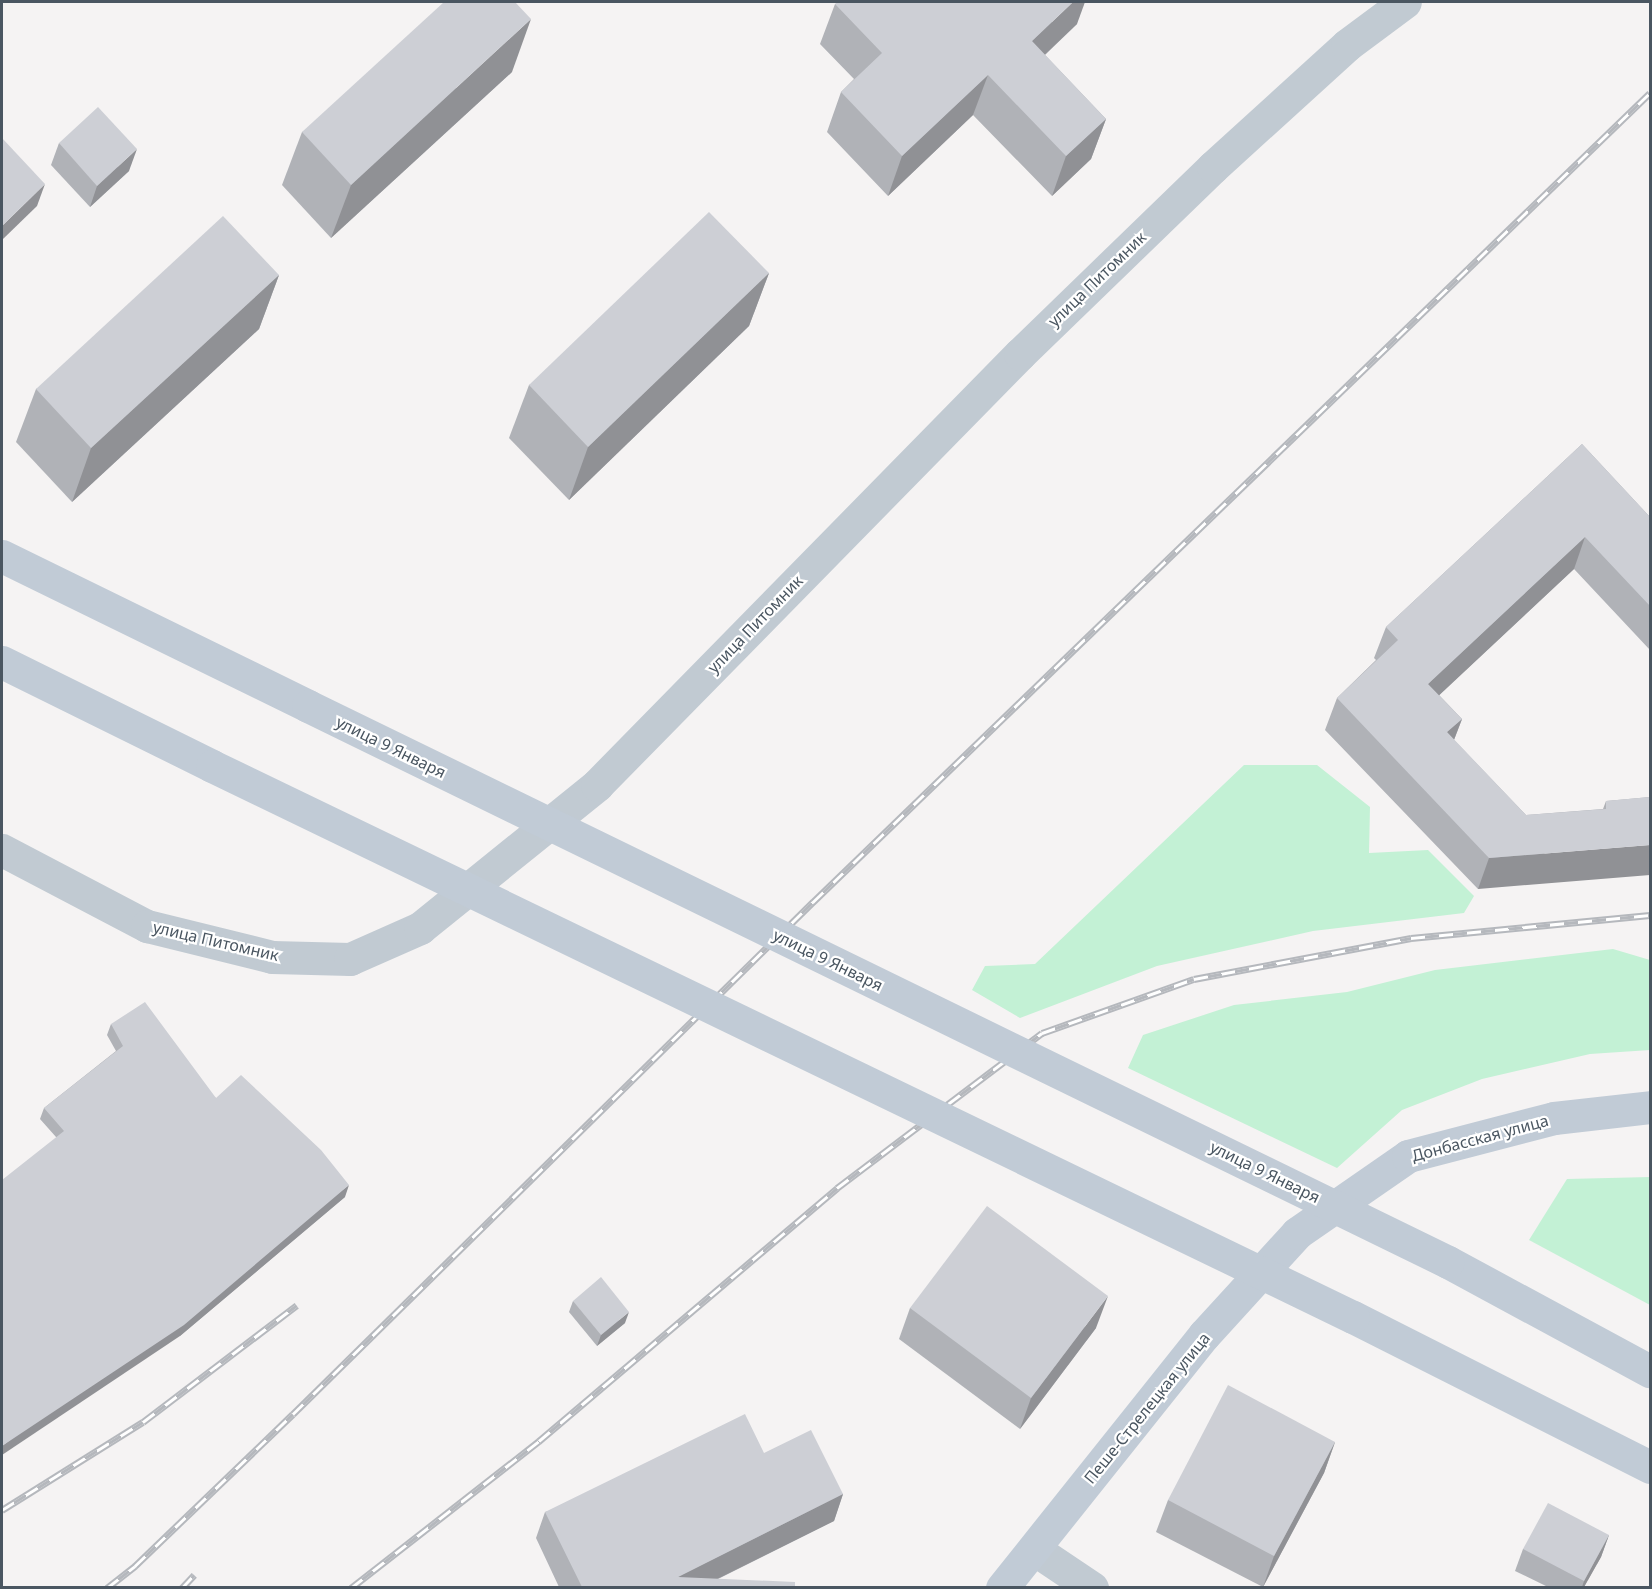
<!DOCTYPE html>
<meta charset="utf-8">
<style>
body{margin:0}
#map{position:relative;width:1652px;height:1589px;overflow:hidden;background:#f5f3f3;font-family:"Noto Sans",sans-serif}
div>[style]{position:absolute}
.green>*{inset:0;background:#c3f1d5}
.street>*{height:33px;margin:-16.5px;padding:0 16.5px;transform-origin:16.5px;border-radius:16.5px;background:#c1cad2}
.secondary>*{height:33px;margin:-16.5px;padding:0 16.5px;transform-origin:16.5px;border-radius:16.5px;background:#c1cbd6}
.rail>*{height:7px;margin-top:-3.5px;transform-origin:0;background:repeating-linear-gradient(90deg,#fff 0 14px,#b5b8bd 0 28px);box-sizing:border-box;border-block:2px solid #b5b8bd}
.secondary-bridge>*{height:33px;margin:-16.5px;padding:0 16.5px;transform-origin:16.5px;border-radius:16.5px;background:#c1cbd6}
.wall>*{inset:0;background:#b0b2b7}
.shaded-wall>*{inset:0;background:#909195}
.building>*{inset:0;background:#cdcfd5}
span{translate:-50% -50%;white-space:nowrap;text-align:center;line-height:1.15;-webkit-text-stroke:4.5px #fff;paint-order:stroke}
.street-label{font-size:16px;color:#4a5661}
.frame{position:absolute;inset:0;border:3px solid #4a5661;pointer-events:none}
</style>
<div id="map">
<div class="green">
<i style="clip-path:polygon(1244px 765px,1317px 765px,1370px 807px,1369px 853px,1428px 850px,1474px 896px,1464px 913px,1313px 931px,1157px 966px,1020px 1018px,972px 990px,985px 966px,1035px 964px)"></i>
<i style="clip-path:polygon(1613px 949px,1650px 960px,1650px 1050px,1590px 1054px,1482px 1079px,1402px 1110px,1337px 1168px,1128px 1068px,1143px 1035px,1234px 1005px,1347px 992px,1435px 970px)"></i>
<i style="clip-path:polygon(1650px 1177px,1650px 1305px,1529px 1240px,1567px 1179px)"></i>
</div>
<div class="street">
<i style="left:2px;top:850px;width:164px;rotate:27.7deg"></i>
<i style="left:147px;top:926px;width:129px;rotate:13.9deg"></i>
<i style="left:272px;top:957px;width:78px;rotate:1.5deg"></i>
<i style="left:350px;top:959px;width:77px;rotate:-23.9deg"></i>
<i style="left:420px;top:928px;width:228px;rotate:-38.9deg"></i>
<i style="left:597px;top:785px;width:604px;rotate:-45.54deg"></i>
<i style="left:1020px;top:354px;width:269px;rotate:-44.1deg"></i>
<i style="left:1213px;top:167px;width:181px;rotate:-42.3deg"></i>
<i style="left:1347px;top:45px;width:72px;rotate:-36.6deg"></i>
<i style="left:1034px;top:1549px;width:70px;rotate:33.9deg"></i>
</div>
<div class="secondary">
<i style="left:2px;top:556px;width:341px;rotate:26.1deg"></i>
<i style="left:2px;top:662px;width:234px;rotate:26.3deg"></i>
<i style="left:1448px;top:1262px;width:230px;rotate:28.4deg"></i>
<i style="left:1353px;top:1317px;width:333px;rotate:26.8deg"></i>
<i style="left:1002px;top:1588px;width:324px;rotate:-51.4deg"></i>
<i style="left:1204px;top:1335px;width:138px;rotate:-47.6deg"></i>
<i style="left:1297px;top:1233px;width:135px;rotate:-34.7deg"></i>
<i style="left:1408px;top:1156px;width:151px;rotate:-14.6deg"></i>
<i style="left:1554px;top:1118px;width:97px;rotate:-6.5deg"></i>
</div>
<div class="rail">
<i style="left:2px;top:1510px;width:166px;rotate:-32deg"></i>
<i style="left:143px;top:1422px;width:193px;rotate:-37.2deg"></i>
<i style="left:107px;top:1588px;width:36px;rotate:-38deg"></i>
<i style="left:135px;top:1566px;width:219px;rotate:-43.9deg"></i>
<i style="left:293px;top:1414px;width:730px;rotate:-44.56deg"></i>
<i style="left:813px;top:902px;width:1164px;rotate:-44.03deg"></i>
<i style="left:182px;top:1588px;width:18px;rotate:-47deg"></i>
<i style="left:351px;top:1588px;width:239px;rotate:-38deg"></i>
<i style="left:539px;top:1441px;width:391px;rotate:-40.3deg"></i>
<i style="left:837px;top:1188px;width:257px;rotate:-37.1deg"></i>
<i style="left:1042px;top:1033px;width:161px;rotate:-19.6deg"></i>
<i style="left:1194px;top:979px;width:221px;rotate:-10.7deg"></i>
<i style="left:1411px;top:938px;width:240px;rotate:-5.5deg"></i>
</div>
<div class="secondary-bridge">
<i style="left:308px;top:706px;width:1268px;rotate:26deg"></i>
<i style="left:212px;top:766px;width:1267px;rotate:25.78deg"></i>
</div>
<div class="wall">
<i style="clip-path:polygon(835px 4px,1077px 24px,1045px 55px,1106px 119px,1091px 159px,1052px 196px,973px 115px,888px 196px,827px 132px,841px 92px,854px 79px,820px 44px)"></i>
<i style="clip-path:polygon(512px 72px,331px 238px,282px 185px,302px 132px)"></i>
<i style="clip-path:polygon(59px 143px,129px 171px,90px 207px,51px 165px)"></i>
<i style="clip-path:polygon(769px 273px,749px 326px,569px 500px,509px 438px,529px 385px)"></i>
<i style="clip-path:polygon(279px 275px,259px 329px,72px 502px,16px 442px,36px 389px)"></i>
<i style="clip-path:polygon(1582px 444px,1650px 517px,1650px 650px,1574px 569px,1439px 695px,1462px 719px,1454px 740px,1526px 815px,1603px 809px,1606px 801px,1650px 797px,1478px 889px,1325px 730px,1337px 698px,1376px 660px,1374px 658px,1386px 627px)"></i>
<i style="clip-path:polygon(111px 1024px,216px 1098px,345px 1197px,180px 1336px,56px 1137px,40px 1119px,44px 1108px,116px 1051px,107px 1035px)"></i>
<i style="clip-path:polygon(573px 1301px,625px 1323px,597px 1346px,569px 1312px)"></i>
<i style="clip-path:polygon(910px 1308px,1096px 1328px,1020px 1429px,899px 1339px)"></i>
<i style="clip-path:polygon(1335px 1442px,1324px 1473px,1263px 1587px,1156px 1532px,1168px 1500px)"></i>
<i style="clip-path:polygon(764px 1453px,843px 1494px,834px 1521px,718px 1579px,795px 1587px,559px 1587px,536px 1538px,545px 1512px)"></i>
<i style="clip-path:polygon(1609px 1535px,1601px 1557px,1584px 1587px,1548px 1587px,1515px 1571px,1523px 1549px)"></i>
</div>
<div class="shaded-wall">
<i style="clip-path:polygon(1073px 2px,1085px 2px,1077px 24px,1017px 81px,1032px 41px)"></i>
<i style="clip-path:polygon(531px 19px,512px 72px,331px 238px,351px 185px)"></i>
<i style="clip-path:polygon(988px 75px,973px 115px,888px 196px,902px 156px)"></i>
<i style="clip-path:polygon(1106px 119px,1091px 159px,1052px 196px,1066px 156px)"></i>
<i style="clip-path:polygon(137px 149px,129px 171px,90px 207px,97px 186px)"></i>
<i style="clip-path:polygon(45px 184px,37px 206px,2px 240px,2px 226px)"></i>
<i style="clip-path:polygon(769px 273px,749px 326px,569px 500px,588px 447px)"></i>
<i style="clip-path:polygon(279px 275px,259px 329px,72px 502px,91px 448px)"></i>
<i style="clip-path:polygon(1585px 537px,1574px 569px,1417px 716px,1428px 684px)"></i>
<i style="clip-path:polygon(1462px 719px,1450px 750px,1447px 732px)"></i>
<i style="clip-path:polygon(1650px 845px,1650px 875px,1478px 889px,1489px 858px)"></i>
<i style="clip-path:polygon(349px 1185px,345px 1197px,180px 1336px,2px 1455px,2px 1446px)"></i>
<i style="clip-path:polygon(1108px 1296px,1096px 1328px,1020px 1429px,1031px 1398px)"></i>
<i style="clip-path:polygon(629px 1312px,625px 1323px,597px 1346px,601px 1335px)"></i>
<i style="clip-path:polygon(1335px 1442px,1324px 1473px,1263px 1587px,1274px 1556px)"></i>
<i style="clip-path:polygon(843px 1494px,834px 1521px,701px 1587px,678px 1577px)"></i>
<i style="clip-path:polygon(1609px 1535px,1601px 1557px,1584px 1587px,1582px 1587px,1584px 1581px)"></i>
</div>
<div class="building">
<i style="clip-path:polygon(444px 2px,515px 2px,531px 19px,351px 185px,302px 132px)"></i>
<i style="clip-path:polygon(837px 2px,1073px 2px,1032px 41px,1106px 119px,1066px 156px,988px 75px,902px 156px,841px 92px,882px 53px,835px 4px)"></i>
<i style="clip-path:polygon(98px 107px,137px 149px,97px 186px,59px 143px)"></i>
<i style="clip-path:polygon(2px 138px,45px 184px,2px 226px)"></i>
<i style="clip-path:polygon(709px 212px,769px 273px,588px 447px,529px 385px)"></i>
<i style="clip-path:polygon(223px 216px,279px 275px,91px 448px,36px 389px)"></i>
<i style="clip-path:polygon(1582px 444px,1650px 517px,1650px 606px,1585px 537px,1428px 684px,1462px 719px,1447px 732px,1526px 815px,1606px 809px,1606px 801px,1650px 797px,1650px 845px,1489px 858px,1337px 698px,1398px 640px,1386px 627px)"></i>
<i style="clip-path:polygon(145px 1002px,216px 1098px,241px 1075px,321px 1150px,349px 1185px,184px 1325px,2px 1446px,2px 1180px,64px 1131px,44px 1108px,123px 1046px,111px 1024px)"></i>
<i style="clip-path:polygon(987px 1206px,1108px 1296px,1031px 1398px,910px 1308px)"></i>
<i style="clip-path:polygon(601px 1277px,629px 1312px,601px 1335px,573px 1301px)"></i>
<i style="clip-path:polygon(1228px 1385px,1335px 1442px,1274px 1556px,1168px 1500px)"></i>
<i style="clip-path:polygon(745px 1414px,764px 1453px,811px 1430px,843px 1494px,678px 1577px,795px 1582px,795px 1587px,582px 1587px,545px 1512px)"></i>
<i style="clip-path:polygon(1548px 1503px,1609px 1535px,1584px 1581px,1523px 1549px)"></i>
</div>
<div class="street-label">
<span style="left:1097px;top:279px;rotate:-44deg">улица Питомник</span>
<span style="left:755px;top:624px;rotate:-46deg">улица Питомник</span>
<span style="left:391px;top:747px;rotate:26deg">улица 9 Января</span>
<span style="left:216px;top:941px;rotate:13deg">улица Питомник</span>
<span style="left:828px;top:960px;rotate:26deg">улица 9 Января</span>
<span style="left:1480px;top:1138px;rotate:-15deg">Донбасская улица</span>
<span style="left:1265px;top:1172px;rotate:26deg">улица 9 Января</span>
<span style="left:1147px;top:1408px;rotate:-51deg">Пеше-Стрелецкая улица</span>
</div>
<div class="frame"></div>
</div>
